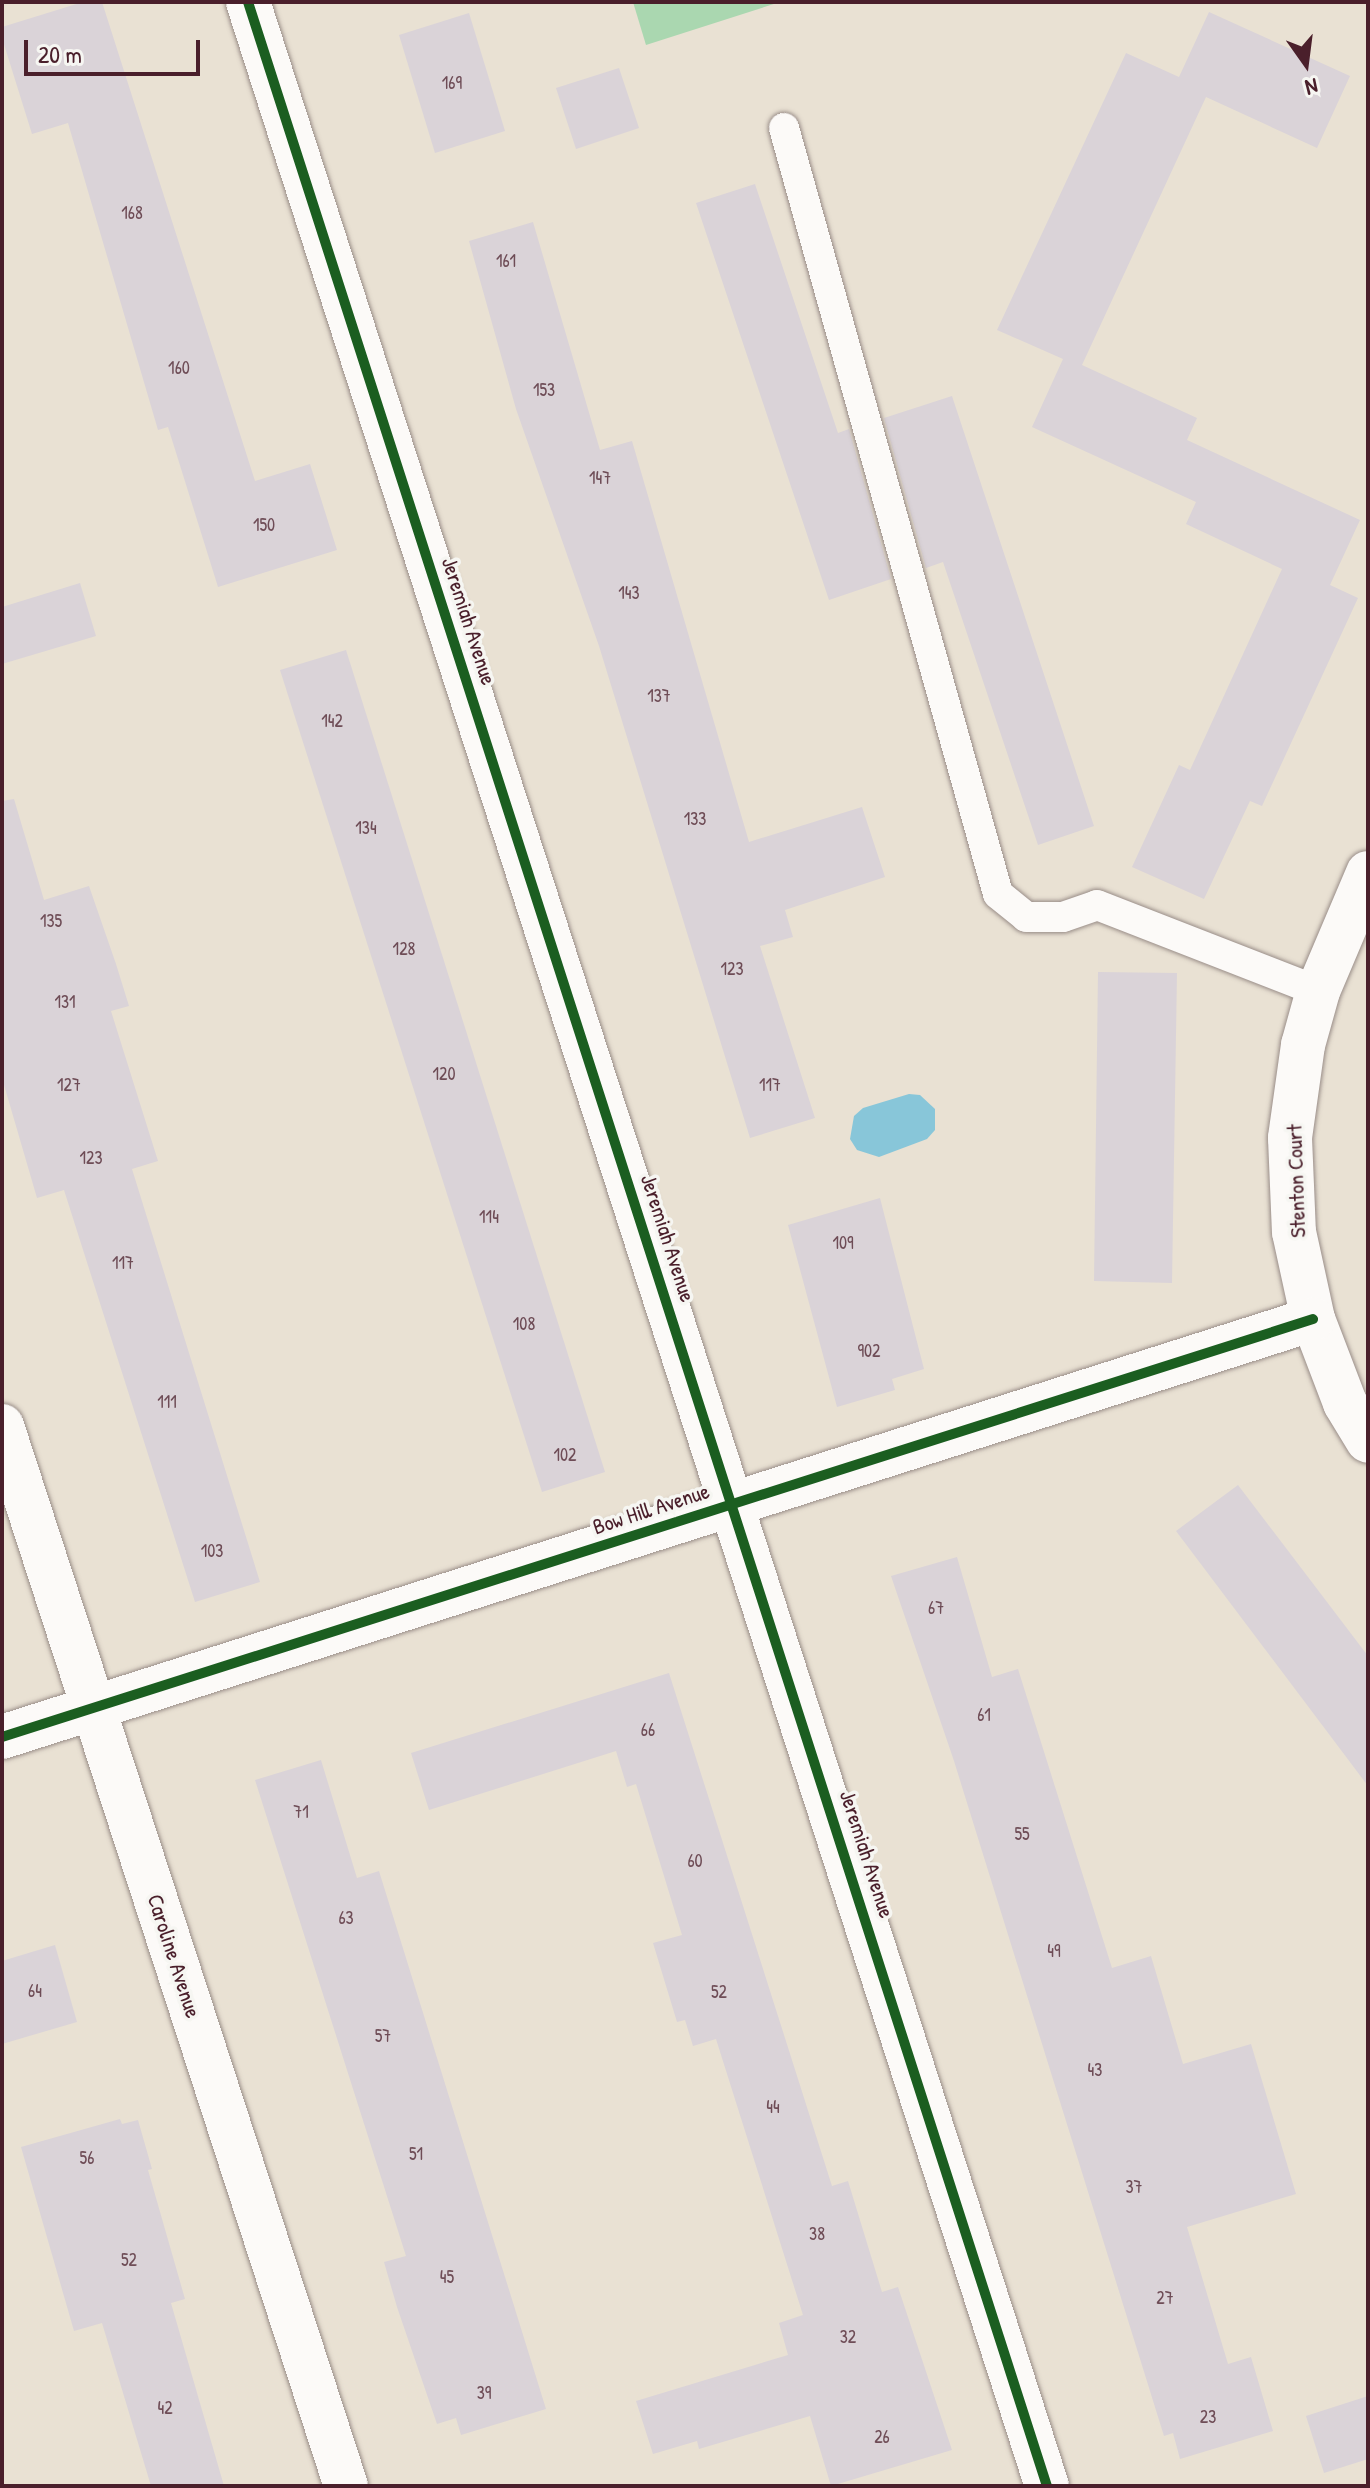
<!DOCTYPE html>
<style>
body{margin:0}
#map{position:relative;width:1370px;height:2488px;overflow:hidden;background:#e9e1d3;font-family:"Patrick Hand",sans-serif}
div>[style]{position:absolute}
.green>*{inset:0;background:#aad7b0}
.water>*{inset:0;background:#88c6d9}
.building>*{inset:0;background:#dad3d8}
.roads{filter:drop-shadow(0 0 2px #998d88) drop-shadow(0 0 2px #998d88)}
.lane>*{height:30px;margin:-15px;padding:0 15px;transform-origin:15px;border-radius:15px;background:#fcfaf8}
.street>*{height:44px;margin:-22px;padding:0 22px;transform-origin:22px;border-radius:22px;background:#fcfaf8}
.cycleway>*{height:10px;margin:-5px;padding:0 5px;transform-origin:5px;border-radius:5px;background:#1b5e20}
span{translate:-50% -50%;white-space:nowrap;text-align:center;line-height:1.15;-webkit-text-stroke:7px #f6f6f2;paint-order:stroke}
.number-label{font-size:18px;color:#6e4c56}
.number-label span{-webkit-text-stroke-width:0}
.street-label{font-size:22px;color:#4a1f2b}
.frame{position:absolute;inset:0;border:4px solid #4a1f2b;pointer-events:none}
.north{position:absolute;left:1266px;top:24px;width:80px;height:80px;-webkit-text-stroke:6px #f6f6f2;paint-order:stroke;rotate:166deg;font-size:22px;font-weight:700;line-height:32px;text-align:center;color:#4a1f2b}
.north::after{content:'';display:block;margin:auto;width:28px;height:36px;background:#4a1f2b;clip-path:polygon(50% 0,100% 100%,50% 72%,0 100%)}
.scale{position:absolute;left:24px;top:40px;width:176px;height:36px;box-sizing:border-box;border:4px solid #4a1f2b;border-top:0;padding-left:10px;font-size:24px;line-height:28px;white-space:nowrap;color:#4a1f2b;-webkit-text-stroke:6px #f6f6f2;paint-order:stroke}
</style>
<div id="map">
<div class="green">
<i style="clip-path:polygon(633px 2px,780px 2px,646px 45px)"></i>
</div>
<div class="water">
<i style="clip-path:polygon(909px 1094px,920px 1095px,935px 1109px,935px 1130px,927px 1139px,879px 1157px,857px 1150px,850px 1139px,854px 1116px,863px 1108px)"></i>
</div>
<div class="building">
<i style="clip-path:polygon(83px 2px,102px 2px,255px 481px,310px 464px,337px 550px,218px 587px,168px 427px,158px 430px,68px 123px,32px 134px,2px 38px,2px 27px)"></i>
<i style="clip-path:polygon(1209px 12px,1350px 76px,1317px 148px,1206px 97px,1082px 365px,1197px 418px,1187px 440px,1360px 520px,1330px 585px,1358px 598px,1262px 806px,1250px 801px,1204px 899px,1132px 867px,1179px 765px,1190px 770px,1282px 569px,1186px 524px,1196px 502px,1032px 427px,1063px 359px,997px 330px,1126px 53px,1179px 77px)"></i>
<i style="clip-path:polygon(469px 13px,505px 131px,435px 153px,399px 35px)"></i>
<i style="clip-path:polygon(619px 68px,639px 128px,576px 149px,556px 88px)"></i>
<i style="clip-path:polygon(755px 184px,838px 433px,849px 429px,891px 579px,829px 600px,696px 203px)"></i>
<i style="clip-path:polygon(533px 222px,600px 450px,632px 441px,749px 842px,862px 807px,885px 877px,785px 910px,793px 937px,760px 946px,815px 1118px,750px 1138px,599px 646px,516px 409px,469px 241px)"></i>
<i style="clip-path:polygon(952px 396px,1094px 826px,1038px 845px,943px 562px,926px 568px,884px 418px)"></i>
<i style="clip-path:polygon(80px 583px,96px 636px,2px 664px,2px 607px)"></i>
<i style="clip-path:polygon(346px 650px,605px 1472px,542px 1492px,280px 670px)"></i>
<i style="clip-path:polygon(14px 799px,44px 900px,89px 886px,116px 964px,129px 1006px,111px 1011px,158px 1161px,132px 1169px,260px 1582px,195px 1602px,64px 1190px,37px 1198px,2px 1078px,2px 801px)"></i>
<i style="clip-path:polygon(1098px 972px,1177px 973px,1172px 1283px,1094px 1281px)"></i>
<i style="clip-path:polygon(880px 1198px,924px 1369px,892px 1379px,895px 1390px,837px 1407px,788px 1225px)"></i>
<i style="clip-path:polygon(1238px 1485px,1368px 1656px,1368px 1786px,1176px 1531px)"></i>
<i style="clip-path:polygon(957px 1557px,992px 1677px,1018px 1669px,1112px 1968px,1151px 1956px,1183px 2064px,1251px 2044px,1296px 2194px,1187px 2227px,1228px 2364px,1251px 2357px,1273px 2431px,1180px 2459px,1173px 2433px,1164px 2436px,954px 1761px,891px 1576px)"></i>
<i style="clip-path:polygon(669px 1673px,832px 2186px,848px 2181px,882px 2292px,898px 2287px,952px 2450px,831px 2486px,810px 2416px,699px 2449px,697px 2441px,653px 2454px,636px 2401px,788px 2355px,779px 2323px,803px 2315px,716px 2039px,693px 2046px,685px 2020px,677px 2022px,653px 1943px,682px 1935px,636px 1784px,627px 1787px,616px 1751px,429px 1810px,411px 1753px)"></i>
<i style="clip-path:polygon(321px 1760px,357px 1878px,379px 1871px,546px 2409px,461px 2435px,456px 2418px,437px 2424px,397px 2307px,384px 2262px,406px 2256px,255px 1780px)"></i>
<i style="clip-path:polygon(55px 1945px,77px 2022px,2px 2044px,2px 1961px)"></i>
<i style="clip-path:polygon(120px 2119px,122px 2124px,138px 2120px,152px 2169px,148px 2170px,185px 2299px,171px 2303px,224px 2486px,151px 2486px,102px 2323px,74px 2331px,21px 2147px)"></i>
<i style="clip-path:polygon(1368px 2396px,1368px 2459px,1324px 2473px,1306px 2416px)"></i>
</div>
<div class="roads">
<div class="lane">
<i style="left:784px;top:128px;width:795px;rotate:74.39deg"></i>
<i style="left:998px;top:894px;width:36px;rotate:39deg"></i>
<i style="left:1026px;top:917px;width:37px"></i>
<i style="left:1063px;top:917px;width:36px;rotate:-19deg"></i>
<i style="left:1097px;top:905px;width:237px;rotate:21.3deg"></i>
</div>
<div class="street">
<i style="left:248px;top:2px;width:2609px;rotate:72.17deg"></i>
<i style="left:1368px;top:873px;width:128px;rotate:113deg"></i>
<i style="left:1318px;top:991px;width:56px;rotate:105.5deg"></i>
<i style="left:1303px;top:1045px;width:94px;rotate:98deg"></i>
<i style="left:1290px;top:1138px;width:94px;rotate:87.6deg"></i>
<i style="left:1294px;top:1232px;width:89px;rotate:77.7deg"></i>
<i style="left:1313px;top:1319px;width:90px;rotate:69.1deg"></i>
<i style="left:1345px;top:1403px;width:44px;rotate:58.8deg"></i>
<i style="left:2px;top:1426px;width:1114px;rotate:72.02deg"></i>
<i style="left:2px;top:1737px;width:1376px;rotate:-17.68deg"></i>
</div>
</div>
<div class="cycleway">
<i style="left:248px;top:2px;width:2609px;rotate:72.17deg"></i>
<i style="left:2px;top:1737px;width:1376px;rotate:-17.68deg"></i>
</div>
<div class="number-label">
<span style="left:452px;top:83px">169</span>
<span style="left:132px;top:213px">168</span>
<span style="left:506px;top:261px">161</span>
<span style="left:179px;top:368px">160</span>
<span style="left:544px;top:390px">153</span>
<span style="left:600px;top:478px">147</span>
<span style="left:264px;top:525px">150</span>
<span style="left:629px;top:593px">143</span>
<span style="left:659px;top:696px">137</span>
<span style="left:332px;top:721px">142</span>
<span style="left:695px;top:819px">133</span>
<span style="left:366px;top:828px">134</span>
<span style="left:51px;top:921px">135</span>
<span style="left:404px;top:949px">128</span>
<span style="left:732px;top:969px">123</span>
<span style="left:65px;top:1002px">131</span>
<span style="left:444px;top:1074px">120</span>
<span style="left:69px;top:1085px">127</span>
<span style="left:770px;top:1085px">117</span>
<span style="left:91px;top:1158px">123</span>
<span style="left:489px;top:1217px">114</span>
<span style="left:843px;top:1243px">109</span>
<span style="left:123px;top:1263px">117</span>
<span style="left:524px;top:1324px">108</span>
<span style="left:869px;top:1351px">902</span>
<span style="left:167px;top:1402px">111</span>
<span style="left:565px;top:1455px">102</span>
<span style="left:212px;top:1551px">103</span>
<span style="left:936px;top:1608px">67</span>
<span style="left:984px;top:1715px">61</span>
<span style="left:648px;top:1730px">66</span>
<span style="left:301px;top:1812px">71</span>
<span style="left:1022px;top:1834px">55</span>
<span style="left:695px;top:1861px">60</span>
<span style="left:346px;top:1918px">63</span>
<span style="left:1054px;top:1951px">49</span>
<span style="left:35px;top:1991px">64</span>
<span style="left:719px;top:1992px">52</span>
<span style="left:383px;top:2036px">57</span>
<span style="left:1095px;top:2070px">43</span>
<span style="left:773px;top:2107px">44</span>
<span style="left:416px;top:2154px">51</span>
<span style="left:87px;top:2158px">56</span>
<span style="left:1134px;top:2187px">37</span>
<span style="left:817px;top:2234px">38</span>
<span style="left:129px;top:2260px">52</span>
<span style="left:447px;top:2277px">45</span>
<span style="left:1165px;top:2298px">27</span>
<span style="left:848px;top:2337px">32</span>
<span style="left:484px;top:2393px">39</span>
<span style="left:165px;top:2408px">42</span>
<span style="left:1208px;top:2417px">23</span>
<span style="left:882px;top:2437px">26</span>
</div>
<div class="street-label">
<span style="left:469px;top:621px;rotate:72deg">Jeremiah Avenue</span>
<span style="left:1296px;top:1181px;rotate:-92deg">Stenton Court</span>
<span style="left:668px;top:1238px;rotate:72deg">Jeremiah Avenue</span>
<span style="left:651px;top:1509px;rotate:-18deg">Bow Hill Avenue</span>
<span style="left:867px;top:1854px;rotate:72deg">Jeremiah Avenue</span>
<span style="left:174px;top:1956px;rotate:72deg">Caroline Avenue</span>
</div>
<div class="frame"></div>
<div class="north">N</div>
<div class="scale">20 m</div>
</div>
